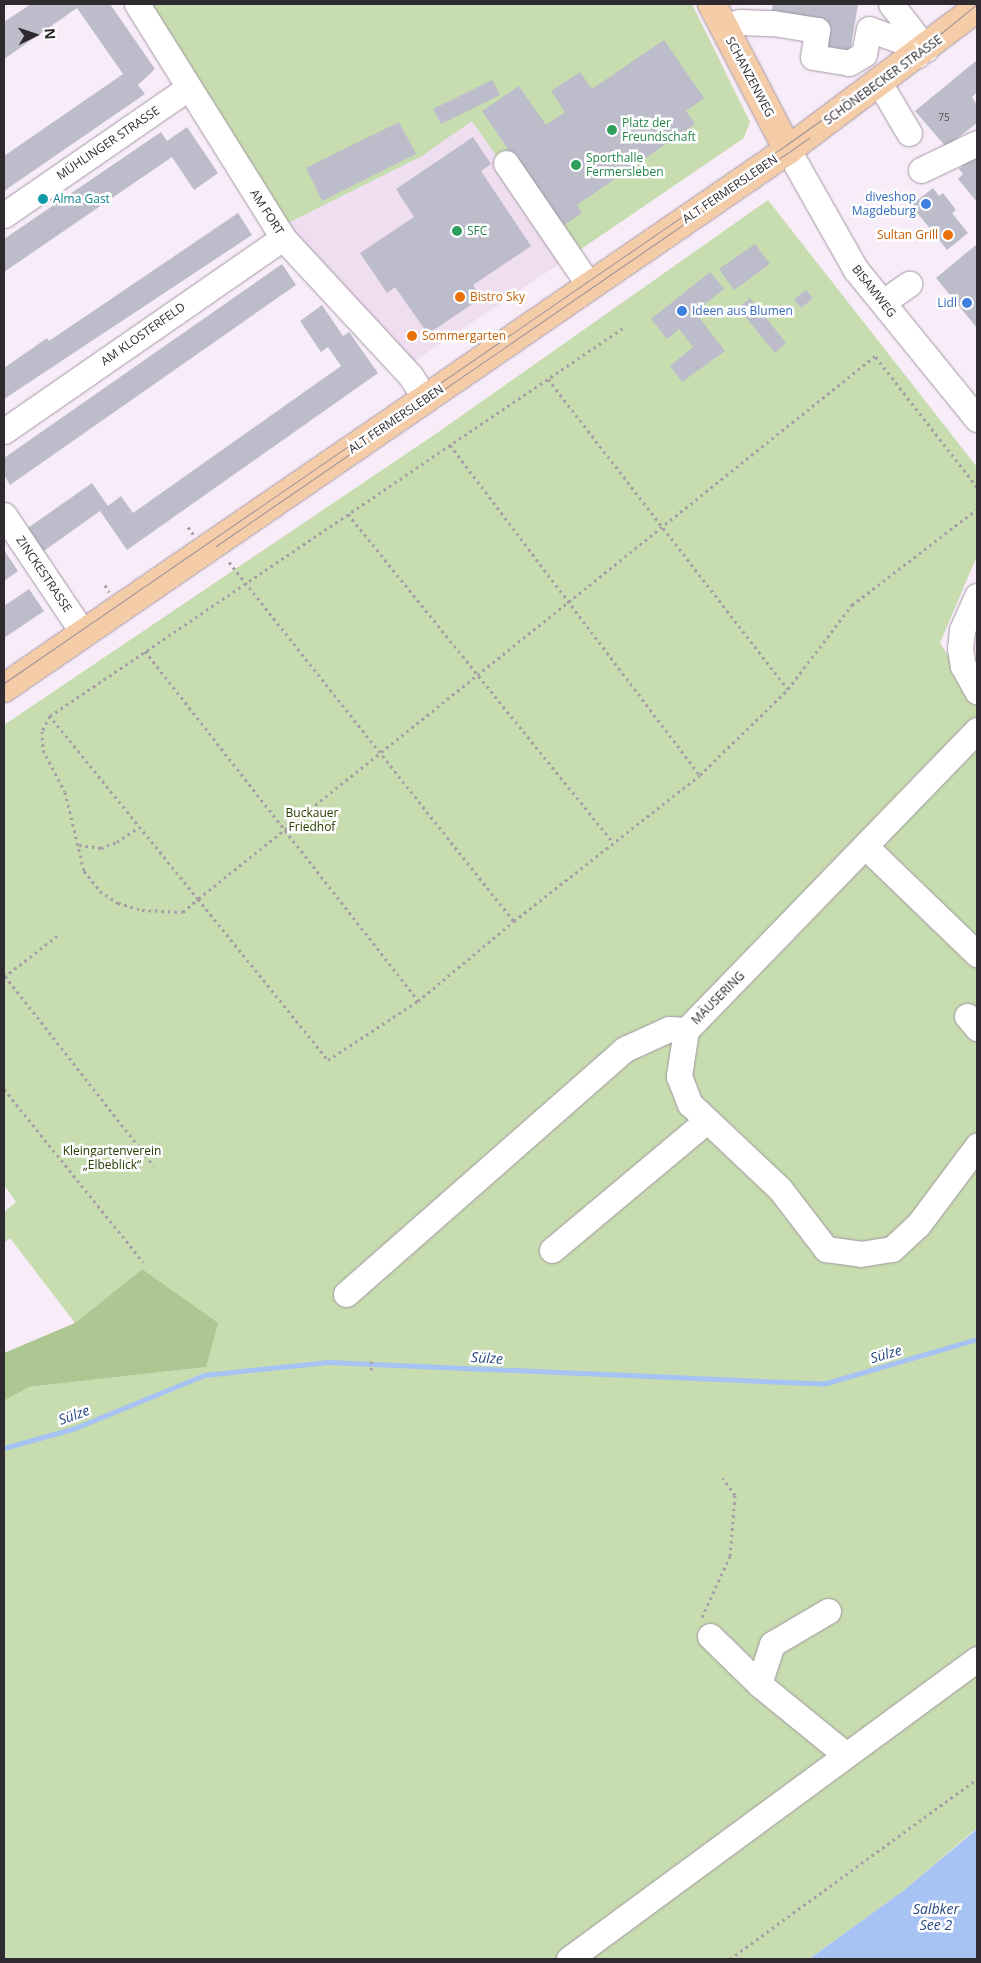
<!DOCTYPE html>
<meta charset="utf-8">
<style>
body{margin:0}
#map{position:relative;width:981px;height:1963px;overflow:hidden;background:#f8ecf9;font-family:"Open Sans",sans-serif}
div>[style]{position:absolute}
.built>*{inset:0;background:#efddf0}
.green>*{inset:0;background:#c7dcaf}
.forest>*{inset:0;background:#aec691}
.water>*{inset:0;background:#a6c3f4}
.stream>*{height:5px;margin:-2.5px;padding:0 2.5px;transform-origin:2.5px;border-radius:2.5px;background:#a6c3f4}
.building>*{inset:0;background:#bcbccb}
.path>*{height:3px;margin-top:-1.5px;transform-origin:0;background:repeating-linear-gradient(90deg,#a69da7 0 2.5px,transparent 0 6.5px)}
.roads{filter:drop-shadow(0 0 1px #a297a2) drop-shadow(0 0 1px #a297a2)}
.minor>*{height:25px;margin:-12.5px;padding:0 12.5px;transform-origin:12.5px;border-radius:12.5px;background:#fff}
.major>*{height:28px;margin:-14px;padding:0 14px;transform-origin:14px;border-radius:14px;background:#f4cca7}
.tram>*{height:1px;margin:-0.5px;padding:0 0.5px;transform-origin:0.5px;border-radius:0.5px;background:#999099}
.dots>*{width:14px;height:14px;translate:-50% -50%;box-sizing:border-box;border:2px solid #fefefe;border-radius:50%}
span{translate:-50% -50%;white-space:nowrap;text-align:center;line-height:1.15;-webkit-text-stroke:5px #fefefe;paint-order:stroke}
.number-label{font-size:10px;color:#524e56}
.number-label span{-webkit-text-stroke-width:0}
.street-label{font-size:12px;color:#2f2a2f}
.leisure-label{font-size:12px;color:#27864d}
.left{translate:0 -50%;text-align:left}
.shop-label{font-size:12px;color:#366cbe}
.right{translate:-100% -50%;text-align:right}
.culture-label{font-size:12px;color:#0d838f}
.food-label{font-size:12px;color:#c56008}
.park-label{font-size:12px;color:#293c01}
.water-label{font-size:14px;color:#264882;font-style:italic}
.frame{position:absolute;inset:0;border:5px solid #2f2a2f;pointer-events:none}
.north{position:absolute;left:10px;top:10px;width:50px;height:50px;-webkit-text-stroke:4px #fefefe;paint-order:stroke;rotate:86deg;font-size:14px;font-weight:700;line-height:20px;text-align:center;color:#2f2a2f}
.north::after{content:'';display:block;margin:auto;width:18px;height:22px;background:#2f2a2f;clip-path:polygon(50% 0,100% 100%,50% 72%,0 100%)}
</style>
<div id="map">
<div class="built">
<i style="clip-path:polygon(472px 121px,568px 258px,413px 362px,284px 225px,422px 156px)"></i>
</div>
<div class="green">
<i style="clip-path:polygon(152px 4px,692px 4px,750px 122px,744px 138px,568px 258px,472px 121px,422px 156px,284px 225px)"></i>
<i style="clip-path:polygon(768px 200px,977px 467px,977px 556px,940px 643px,977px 701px,977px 1646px,828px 1757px,977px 1670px,977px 1828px,903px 1891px,809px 1959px,4px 1959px,4px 1401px,29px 1387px,206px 1367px,142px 1269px,75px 1323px,10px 1238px,4px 1243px,4px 1212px,16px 1202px,4px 1185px,4px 725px,437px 433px)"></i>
</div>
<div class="forest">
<i style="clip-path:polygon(142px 1269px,218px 1323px,206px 1367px,29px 1387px,4px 1401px,4px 1353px,75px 1323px)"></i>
</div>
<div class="water">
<i style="clip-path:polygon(977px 1829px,977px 1959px,809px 1959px,903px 1891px)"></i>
</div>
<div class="stream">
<i style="left:4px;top:1448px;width:74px;rotate:-15.7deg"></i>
<i style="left:75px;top:1428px;width:139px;rotate:-22.3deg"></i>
<i style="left:204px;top:1375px;width:125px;rotate:-6deg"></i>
<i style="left:328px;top:1362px;width:495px;rotate:2.5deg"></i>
<i style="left:823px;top:1384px;width:160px;rotate:-16.3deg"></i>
</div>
<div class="building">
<i style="clip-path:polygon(31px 4px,110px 4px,155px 69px,138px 85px,145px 94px,4px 191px,4px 156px,123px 74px,77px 8px,4px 59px,4px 22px)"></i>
<i style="clip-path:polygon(773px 4px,858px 4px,849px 58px,820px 53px,771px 16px)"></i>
<i style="clip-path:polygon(664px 40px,704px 98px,686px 111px,695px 124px,577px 205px,582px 213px,561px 227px,482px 111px,519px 86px,546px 125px,565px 112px,551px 91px,580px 72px,592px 89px)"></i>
<i style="clip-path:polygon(977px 60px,977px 92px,972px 97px,977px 105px,977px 123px,946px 147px,915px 111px)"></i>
<i style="clip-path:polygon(492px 80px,500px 95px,441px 124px,433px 109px)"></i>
<i style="clip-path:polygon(399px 122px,416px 154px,322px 201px,306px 168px)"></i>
<i style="clip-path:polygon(187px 127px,218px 173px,194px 190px,172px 157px,4px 272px,4px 239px,161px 132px,167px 141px)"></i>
<i style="clip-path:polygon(473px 137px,491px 164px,481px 171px,531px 246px,473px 285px,481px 298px,428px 334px,395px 287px,387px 293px,360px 253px,414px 217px,396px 189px)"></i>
<i style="clip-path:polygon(976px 154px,977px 155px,977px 202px,958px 179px,963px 174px,959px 169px)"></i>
<i style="clip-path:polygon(933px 188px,939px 196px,943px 193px,956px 210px,952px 213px,968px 233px,947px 250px,911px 205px)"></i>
<i style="clip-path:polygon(238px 213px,252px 235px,4px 399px,4px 368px,47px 338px,49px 341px)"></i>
<i style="clip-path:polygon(755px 244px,770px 264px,734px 290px,719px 269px)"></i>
<i style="clip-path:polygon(977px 244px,977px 328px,936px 278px)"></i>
<i style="clip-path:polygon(282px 264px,296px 285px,10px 485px,4px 475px,4px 458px)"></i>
<i style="clip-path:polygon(710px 272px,724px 289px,695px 312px,725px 351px,682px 382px,670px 366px,693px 347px,679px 329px,667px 339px,651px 319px)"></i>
<i style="clip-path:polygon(806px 290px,813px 298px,801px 308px,794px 299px)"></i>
<i style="clip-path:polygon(750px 298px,786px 343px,775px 353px,738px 308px)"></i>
<i style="clip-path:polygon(322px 305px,343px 336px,349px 332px,378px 373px,127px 550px,100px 511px,41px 553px,25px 530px,92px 483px,108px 506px,121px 496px,133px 513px,341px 366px,328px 347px,321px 352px,300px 321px)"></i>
<i style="clip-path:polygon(4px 550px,18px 571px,4px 581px)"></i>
<i style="clip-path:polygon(29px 589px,44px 611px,4px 638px,4px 606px)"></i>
</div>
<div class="path">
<i style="left:548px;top:379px;width:392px;rotate:52.3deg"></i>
<i style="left:450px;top:445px;width:414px;rotate:52.9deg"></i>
<i style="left:977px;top:487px;width:166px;rotate:-127.9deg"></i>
<i style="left:875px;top:356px;width:868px;rotate:141.27deg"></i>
<i style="left:198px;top:899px;width:207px;rotate:51.1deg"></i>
<i style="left:328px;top:1060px;width:108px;rotate:-33.2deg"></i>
<i style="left:418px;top:1001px;width:125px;rotate:-39.8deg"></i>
<i style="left:514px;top:921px;width:236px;rotate:-38.1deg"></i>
<i style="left:700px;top:775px;width:123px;rotate:-44.3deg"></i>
<i style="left:788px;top:689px;width:106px;rotate:-52.7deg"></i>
<i style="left:852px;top:605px;width:158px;rotate:-37.5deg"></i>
<i style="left:348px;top:514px;width:422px;rotate:51.1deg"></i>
<i style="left:188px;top:527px;width:9px;rotate:54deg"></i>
<i style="left:229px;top:562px;width:458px;rotate:51.6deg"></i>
<i style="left:105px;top:585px;width:8px;rotate:60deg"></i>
<i style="left:145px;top:651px;width:444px;rotate:52deg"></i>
<i style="left:50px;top:716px;width:17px;rotate:118deg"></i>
<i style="left:42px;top:731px;width:19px;rotate:87deg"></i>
<i style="left:43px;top:750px;width:47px;rotate:62.4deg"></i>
<i style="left:65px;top:792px;width:81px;rotate:76.5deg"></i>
<i style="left:84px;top:871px;width:26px;rotate:51deg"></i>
<i style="left:100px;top:891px;width:22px;rotate:34deg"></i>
<i style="left:118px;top:903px;width:25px;rotate:16deg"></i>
<i style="left:142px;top:910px;width:41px;rotate:2.8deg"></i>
<i style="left:183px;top:912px;width:20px;rotate:-41deg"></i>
<i style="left:198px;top:899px;width:235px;rotate:-129deg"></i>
<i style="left:50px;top:716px;width:692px;rotate:-34.1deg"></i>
<i style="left:79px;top:845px;width:22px;rotate:8deg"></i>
<i style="left:101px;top:848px;width:17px;rotate:-21deg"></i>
<i style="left:117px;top:842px;width:27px;rotate:-34deg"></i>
<i style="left:5px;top:976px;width:241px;rotate:51.9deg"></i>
<i style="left:4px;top:977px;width:67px;rotate:-37.7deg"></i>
<i style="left:4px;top:1089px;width:222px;rotate:51.2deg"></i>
<i style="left:371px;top:1370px;width:12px;rotate:-85deg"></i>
<i style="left:702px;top:1617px;width:67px;rotate:-65.3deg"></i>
<i style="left:730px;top:1556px;width:61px;rotate:-85.3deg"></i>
<i style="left:735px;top:1495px;width:21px;rotate:-125deg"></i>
<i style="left:730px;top:1959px;width:306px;rotate:-36.1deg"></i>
</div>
<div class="roads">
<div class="minor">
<i style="left:137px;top:4px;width:276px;rotate:58deg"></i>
<i style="left:283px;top:238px;width:187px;rotate:47.2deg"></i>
<i style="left:410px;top:375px;width:27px;rotate:57deg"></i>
<i style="left:891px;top:4px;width:57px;rotate:52.1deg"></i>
<i style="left:723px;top:26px;width:17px;rotate:-13deg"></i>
<i style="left:740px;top:22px;width:33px;rotate:2deg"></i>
<i style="left:773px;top:23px;width:45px;rotate:9deg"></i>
<i style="left:817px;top:30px;width:27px;rotate:98deg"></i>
<i style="left:813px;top:57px;width:36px;rotate:9deg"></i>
<i style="left:849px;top:63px;width:17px;rotate:-31deg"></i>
<i style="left:864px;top:54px;width:25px;rotate:-79deg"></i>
<i style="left:869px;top:29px;width:40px;rotate:20.2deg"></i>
<i style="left:907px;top:43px;width:16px;rotate:52deg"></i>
<i style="left:880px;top:84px;width:57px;rotate:59.4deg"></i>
<i style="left:788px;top:150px;width:138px;rotate:60.5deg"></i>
<i style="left:856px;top:270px;width:192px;rotate:50.9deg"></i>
<i style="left:506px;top:163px;width:148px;rotate:55.8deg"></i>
<i style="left:921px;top:170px;width:62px;rotate:-25.7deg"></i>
<i style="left:4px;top:215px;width:224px;rotate:-34.6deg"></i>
<i style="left:883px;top:302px;width:32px;rotate:-35deg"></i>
<i style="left:4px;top:431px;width:339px;rotate:-34.7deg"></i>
<i style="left:4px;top:515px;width:142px;rotate:56.2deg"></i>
<i style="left:977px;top:596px;width:37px;rotate:114deg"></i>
<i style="left:962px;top:630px;width:18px;rotate:96deg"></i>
<i style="left:960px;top:648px;width:18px;rotate:81deg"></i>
<i style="left:963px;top:666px;width:29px;rotate:61deg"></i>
<i style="left:977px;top:730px;width:418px;rotate:134.1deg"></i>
<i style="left:686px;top:1030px;width:47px;rotate:98.7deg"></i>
<i style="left:679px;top:1076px;width:30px;rotate:69deg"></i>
<i style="left:690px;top:1104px;width:124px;rotate:43.4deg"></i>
<i style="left:780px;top:1189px;width:76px;rotate:52.5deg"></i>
<i style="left:826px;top:1249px;width:34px;rotate:8deg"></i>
<i style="left:860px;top:1254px;width:32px;rotate:-9deg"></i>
<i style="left:892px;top:1249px;width:35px;rotate:-43deg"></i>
<i style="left:918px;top:1225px;width:99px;rotate:-53.2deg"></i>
<i style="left:865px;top:846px;width:156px;rotate:44deg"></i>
<i style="left:967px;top:1016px;width:16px;rotate:50deg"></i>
<i style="left:552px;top:1250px;width:199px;rotate:-39.9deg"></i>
<i style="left:346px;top:1294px;width:371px;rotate:-41.3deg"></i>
<i style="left:625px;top:1049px;width:48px;rotate:-24.4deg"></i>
<i style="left:669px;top:1029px;width:17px;rotate:3deg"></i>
<i style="left:710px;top:1636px;width:69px;rotate:44.4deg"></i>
<i style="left:759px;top:1684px;width:112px;rotate:39.2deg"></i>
<i style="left:759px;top:1684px;width:42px;rotate:-72deg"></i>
<i style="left:772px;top:1644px;width:65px;rotate:-30.5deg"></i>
<i style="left:569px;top:1959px;width:506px;rotate:-36.33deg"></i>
</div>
<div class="major">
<i style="left:712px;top:4px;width:165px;rotate:62.5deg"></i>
<i style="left:4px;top:688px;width:951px;rotate:-34.46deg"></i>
<i style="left:788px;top:150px;width:236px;rotate:-36.9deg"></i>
</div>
</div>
<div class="tram">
<i style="left:897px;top:76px;width:47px;rotate:-36.4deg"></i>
<i style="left:216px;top:546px;width:720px;rotate:-34.53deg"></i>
<i style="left:4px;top:683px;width:949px;rotate:-34.53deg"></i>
<i style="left:786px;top:145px;width:169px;rotate:-35.4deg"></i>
<i style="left:924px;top:47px;width:68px;rotate:-39.1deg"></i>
</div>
<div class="dots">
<i style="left:612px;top:130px;background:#2e9e5b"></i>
<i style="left:576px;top:165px;background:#2e9e5b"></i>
<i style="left:43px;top:199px;background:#0f9aa8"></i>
<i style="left:926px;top:204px;background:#3f7fe0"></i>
<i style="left:457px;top:231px;background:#2e9e5b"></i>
<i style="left:948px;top:235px;background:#e8710a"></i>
<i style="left:460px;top:297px;background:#e8710a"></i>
<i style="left:967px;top:303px;background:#3f7fe0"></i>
<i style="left:682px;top:311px;background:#3f7fe0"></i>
<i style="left:412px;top:336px;background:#e8710a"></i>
</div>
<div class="number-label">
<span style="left:944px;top:118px">75</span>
</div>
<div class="street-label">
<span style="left:750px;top:77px;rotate:62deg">SCHANZENWEG</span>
<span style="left:883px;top:80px;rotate:-36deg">SCHÖNEBECKER STRASSE</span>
<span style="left:108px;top:143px;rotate:-34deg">MÜHLINGER STRASSE</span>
<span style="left:730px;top:189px;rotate:-34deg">ALT FERMERSLEBEN</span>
<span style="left:267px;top:212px;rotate:57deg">AM FORT</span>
<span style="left:874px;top:291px;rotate:52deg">BISAMWEG</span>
<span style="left:143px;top:334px;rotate:-35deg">AM KLOSTERFELD</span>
<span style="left:396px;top:419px;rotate:-34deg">ALT FERMERSLEBEN</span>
<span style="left:44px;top:574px;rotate:56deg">ZINCKESTRASSE</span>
<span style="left:718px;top:998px;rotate:-45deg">MÄUSERING</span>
</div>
<div class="leisure-label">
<span class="left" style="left:622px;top:130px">Platz der<br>Freundschaft</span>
<span class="left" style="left:586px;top:165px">Sporthalle<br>Fermersleben</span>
<span class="left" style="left:467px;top:231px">SFC</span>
</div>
<div class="shop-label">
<span class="right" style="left:916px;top:204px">diveshop<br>Magdeburg</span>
<span class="right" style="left:957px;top:303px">Lidl</span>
<span class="left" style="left:692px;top:311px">Ideen aus Blumen</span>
</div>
<div class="culture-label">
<span class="left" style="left:53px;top:199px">Alma Gast</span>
</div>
<div class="food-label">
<span class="right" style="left:938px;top:235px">Sultan Grill</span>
<span class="left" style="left:470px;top:297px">Bistro Sky</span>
<span class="left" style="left:422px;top:336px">Sommergarten</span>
</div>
<div class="park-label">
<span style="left:312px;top:820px">Buckauer<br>Friedhof</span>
<span style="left:112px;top:1158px">Kleingartenverein<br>„Elbeblick“</span>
</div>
<div class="water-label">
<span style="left:886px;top:1354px;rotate:-16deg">Sülze</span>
<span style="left:487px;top:1358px;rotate:3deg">Sülze</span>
<span style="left:74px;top:1415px;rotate:-20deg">Sülze</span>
<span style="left:936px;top:1917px">Salbker<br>See 2</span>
</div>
<div class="frame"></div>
<div class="north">N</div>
</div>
